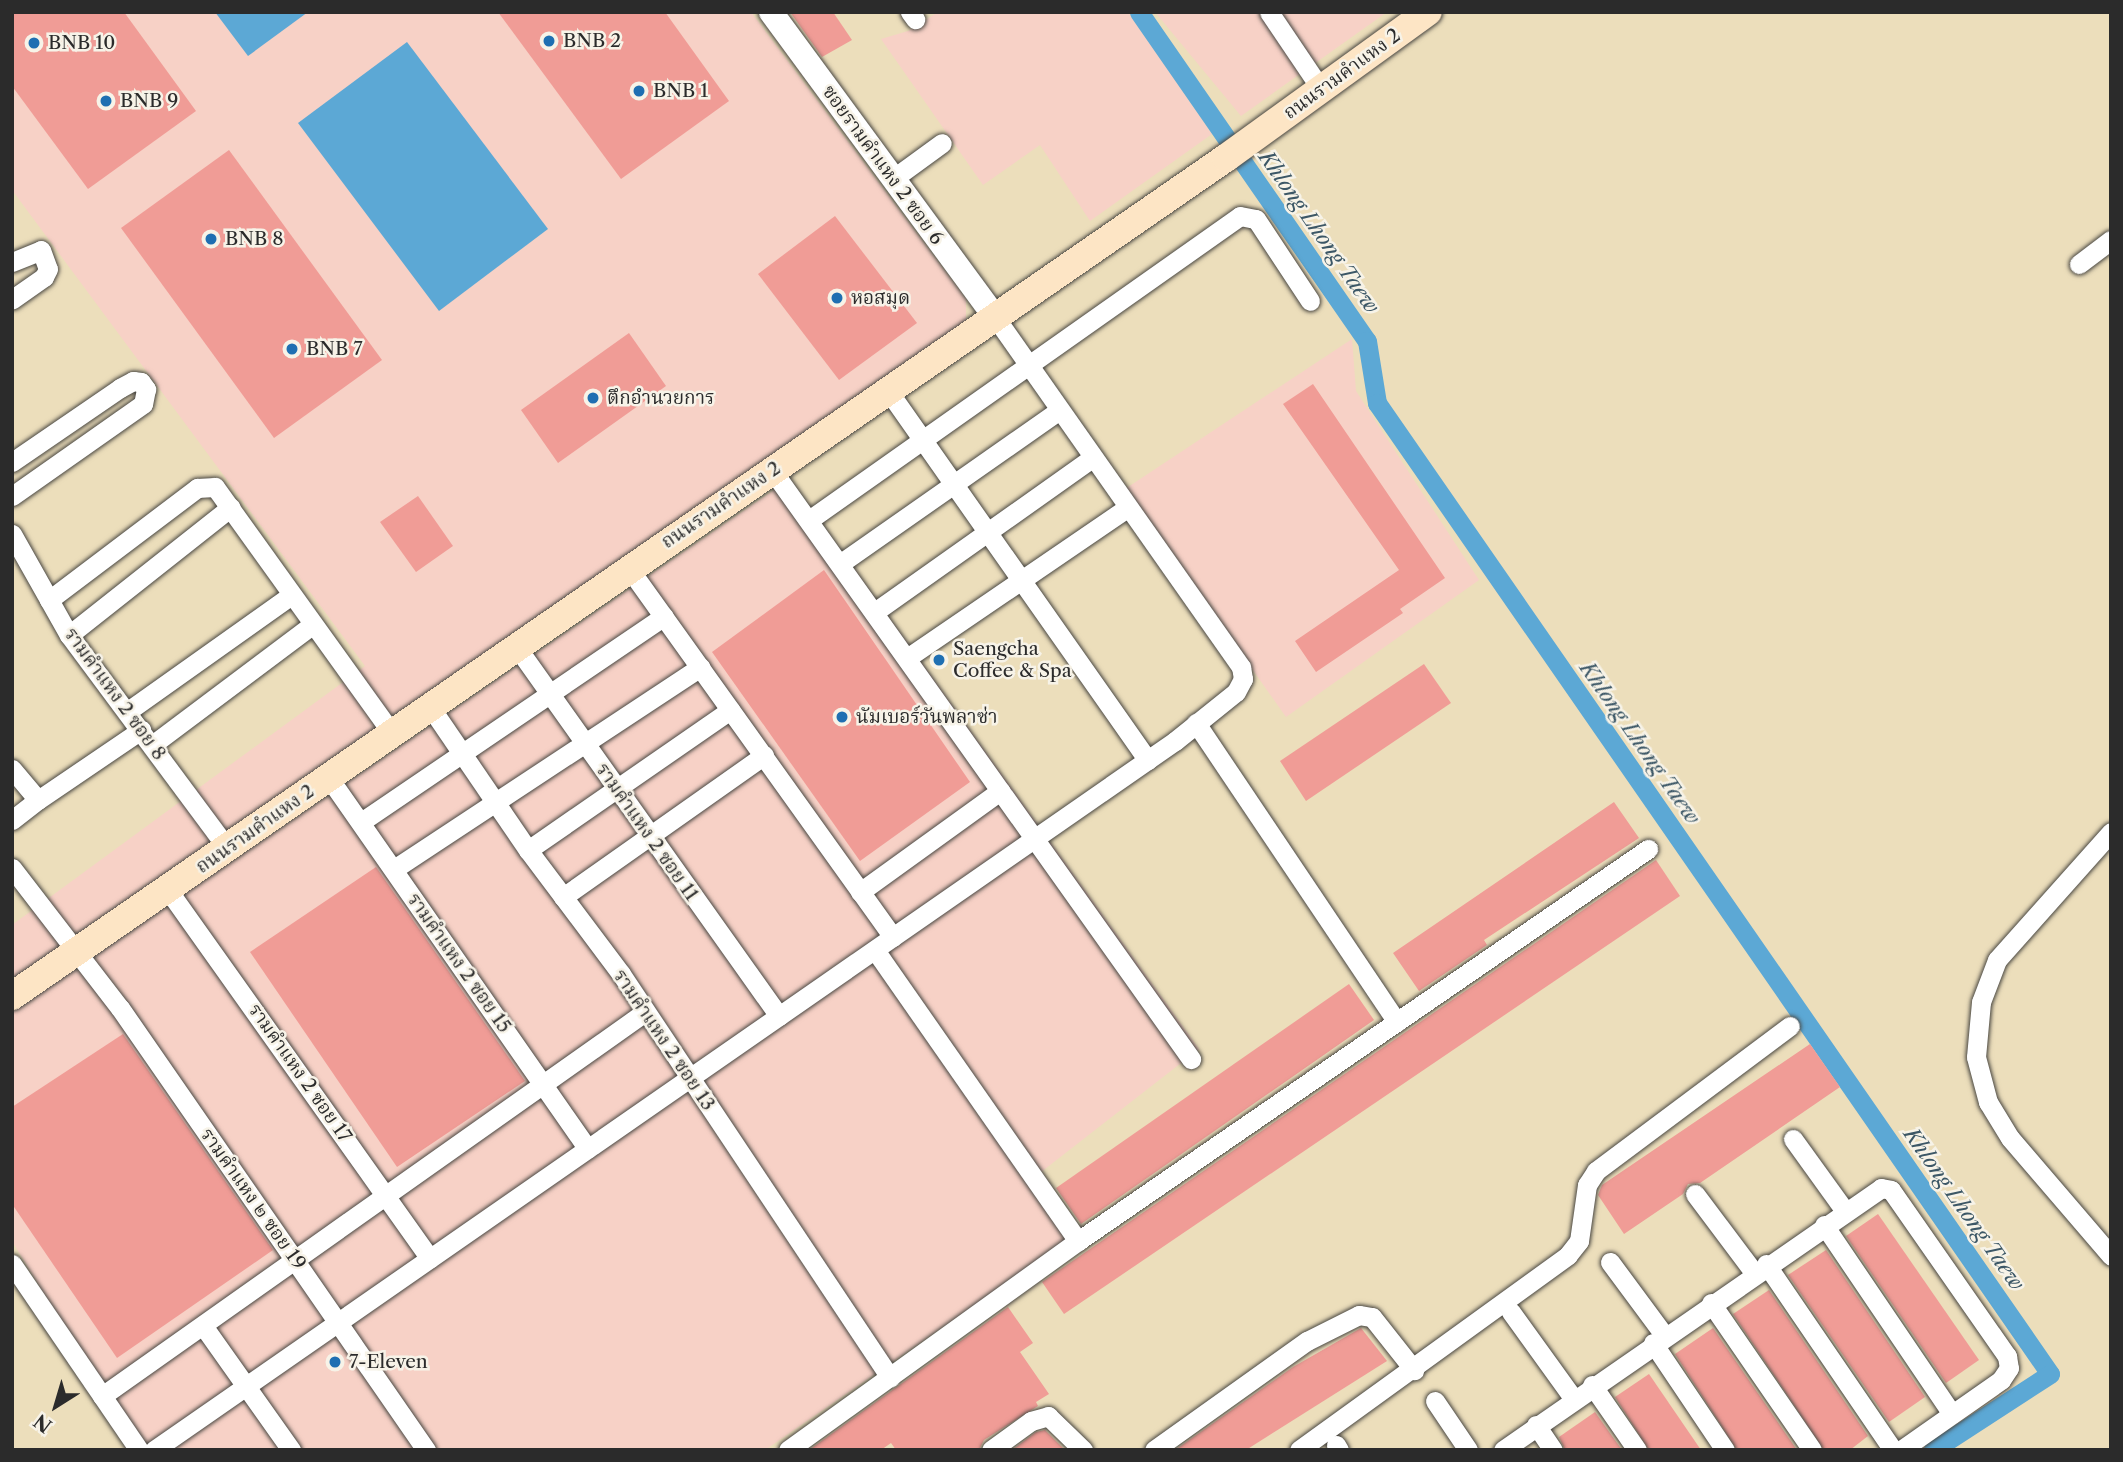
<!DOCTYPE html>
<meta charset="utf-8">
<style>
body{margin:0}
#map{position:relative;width:2123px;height:1462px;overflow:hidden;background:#ecdebb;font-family:"Libre Caslon Text","Noto Serif Thai",serif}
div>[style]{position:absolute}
.built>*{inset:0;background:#f7d1c6}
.water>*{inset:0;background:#5ca8d5}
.canal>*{height:19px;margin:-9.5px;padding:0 9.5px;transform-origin:9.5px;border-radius:9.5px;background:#5ca8d5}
.building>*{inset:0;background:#f09c96}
.roads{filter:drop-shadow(0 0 2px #484641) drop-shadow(0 0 2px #484641)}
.minor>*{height:19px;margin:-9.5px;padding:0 9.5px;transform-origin:9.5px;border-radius:9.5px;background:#fff}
.tertiary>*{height:24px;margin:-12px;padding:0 12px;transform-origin:12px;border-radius:12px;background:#fff}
.secondary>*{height:28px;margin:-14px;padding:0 14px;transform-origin:14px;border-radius:14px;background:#fde5c5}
.dots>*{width:19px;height:19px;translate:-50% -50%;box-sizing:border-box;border:4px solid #f7f3e8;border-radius:50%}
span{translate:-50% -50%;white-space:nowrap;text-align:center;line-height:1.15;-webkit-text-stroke:5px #f7f3e8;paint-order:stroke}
.poi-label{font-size:19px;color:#2b2b2b}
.left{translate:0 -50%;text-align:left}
.street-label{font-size:19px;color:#2b2b2b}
.water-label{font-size:21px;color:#3c5766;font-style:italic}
.frame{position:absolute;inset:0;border:14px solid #2b2b2b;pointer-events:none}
.north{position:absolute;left:21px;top:1371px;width:70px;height:70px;-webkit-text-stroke:5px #f7f3e8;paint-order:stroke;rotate:217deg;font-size:19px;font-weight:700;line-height:28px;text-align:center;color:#2b2b2b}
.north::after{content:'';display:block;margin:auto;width:24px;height:32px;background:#2b2b2b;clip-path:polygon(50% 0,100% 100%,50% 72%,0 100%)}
</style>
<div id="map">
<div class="built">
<i style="clip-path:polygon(12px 12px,751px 12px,966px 299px,966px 321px,12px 981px,12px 925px,365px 666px,12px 190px)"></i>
<i style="clip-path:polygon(938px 12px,1128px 12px,1212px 134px,1090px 221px,1040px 145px,983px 185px,881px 39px,908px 31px)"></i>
<i style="clip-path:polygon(1155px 12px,1387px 12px,1241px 116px)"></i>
<i style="clip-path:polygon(1352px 339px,1356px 391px,1479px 580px,1286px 717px,1125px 489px)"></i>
<i style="clip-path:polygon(790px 479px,1199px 1049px,1027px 1183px,1067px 1241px,765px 1450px,139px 1450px,12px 1241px,12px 1012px)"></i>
</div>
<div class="water">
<i style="clip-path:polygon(215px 12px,308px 12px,248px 56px)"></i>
<i style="clip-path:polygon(407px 42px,548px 229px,439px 311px,298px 123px)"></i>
</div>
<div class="canal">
<i style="left:1139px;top:12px;width:400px;rotate:55.3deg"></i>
<i style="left:1367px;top:341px;width:63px;rotate:80.8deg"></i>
<i style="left:1377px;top:403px;width:1181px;rotate:55.27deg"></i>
<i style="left:2050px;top:1374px;width:140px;rotate:147deg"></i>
</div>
<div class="building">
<i style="clip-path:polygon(12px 12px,124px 12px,196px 111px,88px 189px,12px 86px)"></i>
<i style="clip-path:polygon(498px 12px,665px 12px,729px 101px,621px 179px)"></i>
<i style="clip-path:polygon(790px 12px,833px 12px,852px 40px,822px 57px)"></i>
<i style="clip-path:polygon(229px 150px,382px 360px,274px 438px,121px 228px)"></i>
<i style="clip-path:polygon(835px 216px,917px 323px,839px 380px,758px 274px)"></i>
<i style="clip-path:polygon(629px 333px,666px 386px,558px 463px,521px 410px)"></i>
<i style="clip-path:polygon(1313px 384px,1445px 578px,1400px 609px,1403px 613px,1316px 672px,1295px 641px,1399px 570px,1283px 404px)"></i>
<i style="clip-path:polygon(418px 496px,453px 546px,416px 572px,380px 522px)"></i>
<i style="clip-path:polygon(824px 570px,970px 782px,860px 861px,712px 652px)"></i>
<i style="clip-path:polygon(1424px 664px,1451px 703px,1306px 801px,1280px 761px)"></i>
<i style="clip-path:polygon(1614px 802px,1639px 838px,1484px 940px,1487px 945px,1419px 991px,1393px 953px)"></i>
<i style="clip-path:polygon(1656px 860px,1680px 896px,1064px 1314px,1042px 1282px)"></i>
<i style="clip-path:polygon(376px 867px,525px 1081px,397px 1167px,250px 952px)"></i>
<i style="clip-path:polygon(1349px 984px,1374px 1020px,1081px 1224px,1056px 1188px)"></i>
<i style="clip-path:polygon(123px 1034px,273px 1250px,117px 1358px,12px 1204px,12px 1107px)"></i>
<i style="clip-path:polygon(1810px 1044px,1840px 1087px,1700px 1183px,1688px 1184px,1683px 1194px,1624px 1234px,1598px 1195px,1602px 1185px)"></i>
<i style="clip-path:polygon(1878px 1214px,1979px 1360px,1946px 1383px,1846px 1236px)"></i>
<i style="clip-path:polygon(1826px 1250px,1925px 1397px,1889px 1422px,1788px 1275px)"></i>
<i style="clip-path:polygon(1769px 1290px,1868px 1436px,1850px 1450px,1824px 1450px,1733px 1314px)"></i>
<i style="clip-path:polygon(1008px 1307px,1033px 1343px,1020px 1352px,1049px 1394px,1036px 1402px,1038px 1406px,984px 1440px,979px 1450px,896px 1450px,891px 1443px,881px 1450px,809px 1450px)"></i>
<i style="clip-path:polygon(1361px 1328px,1387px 1361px,1246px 1450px,1175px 1450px,1293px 1367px)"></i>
<i style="clip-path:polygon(1713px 1328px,1797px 1450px,1737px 1450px,1675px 1354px)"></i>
<i style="clip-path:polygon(1649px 1374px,1701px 1450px,1649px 1450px,1615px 1397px)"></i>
<i style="clip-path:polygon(1595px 1412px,1622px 1450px,1565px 1450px,1559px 1437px)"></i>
<i style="clip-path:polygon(1045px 1430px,1065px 1450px,1012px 1450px,1036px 1432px)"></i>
</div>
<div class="roads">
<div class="minor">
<i style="left:910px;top:12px;width:9px;rotate:54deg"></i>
<i style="left:1269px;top:12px;width:93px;rotate:56deg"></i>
<i style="left:894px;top:178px;width:59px;rotate:-36.1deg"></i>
<i style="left:12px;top:262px;width:31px;rotate:-22deg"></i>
<i style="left:41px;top:250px;width:20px;rotate:70deg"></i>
<i style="left:48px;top:269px;width:9px;rotate:117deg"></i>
<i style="left:44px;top:277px;width:39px;rotate:145deg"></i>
<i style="left:2079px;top:264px;width:40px;rotate:-37deg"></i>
<i style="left:889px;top:392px;width:450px;rotate:54.9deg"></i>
<i style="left:12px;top:462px;width:131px;rotate:-34.4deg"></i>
<i style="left:120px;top:388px;width:15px;rotate:-28deg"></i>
<i style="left:133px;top:381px;width:8px;rotate:7deg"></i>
<i style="left:141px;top:382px;width:9px;rotate:54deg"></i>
<i style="left:146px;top:389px;width:15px;rotate:101deg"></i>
<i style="left:143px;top:404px;width:160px;rotate:144.9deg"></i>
<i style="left:772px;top:470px;width:723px;rotate:54.57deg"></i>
<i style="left:809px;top:520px;width:527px;rotate:-35.2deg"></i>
<i style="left:1240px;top:216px;width:16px;rotate:11deg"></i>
<i style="left:1256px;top:219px;width:98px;rotate:56.6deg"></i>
<i style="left:12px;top:534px;width:116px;rotate:60.6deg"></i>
<i style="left:69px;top:635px;width:265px;rotate:53.4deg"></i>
<i style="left:841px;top:563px;width:265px;rotate:-35deg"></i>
<i style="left:628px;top:567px;width:455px;rotate:54.4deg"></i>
<i style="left:49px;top:600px;width:186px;rotate:-37.1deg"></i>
<i style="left:197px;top:488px;width:18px;rotate:-3deg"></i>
<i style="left:215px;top:487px;width:303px;rotate:54.3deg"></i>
<i style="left:876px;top:611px;width:263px;rotate:-35.3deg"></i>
<i style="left:69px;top:635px;width:206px;rotate:-38.3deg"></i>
<i style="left:516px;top:646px;width:454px;rotate:54.6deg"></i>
<i style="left:907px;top:658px;width:266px;rotate:-34.3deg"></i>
<i style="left:431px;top:708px;width:172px;rotate:55.7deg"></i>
<i style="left:528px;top:850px;width:155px;rotate:53.1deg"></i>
<i style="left:621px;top:974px;width:485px;rotate:56.3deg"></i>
<i style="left:128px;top:711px;width:200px;rotate:-35.4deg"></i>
<i style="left:1196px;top:723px;width:360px;rotate:56.1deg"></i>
<i style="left:152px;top:745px;width:201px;rotate:-36.9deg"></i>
<i style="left:12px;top:769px;width:40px;rotate:50deg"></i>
<i style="left:38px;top:800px;width:125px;rotate:-34.2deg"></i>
<i style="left:329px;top:778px;width:452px;rotate:55.1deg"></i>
<i style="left:12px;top:820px;width:33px;rotate:-38deg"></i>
<i style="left:361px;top:822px;width:366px;rotate:-34.2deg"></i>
<i style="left:2111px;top:832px;width:171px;rotate:131.7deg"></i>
<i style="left:1997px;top:960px;width:45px;rotate:110.9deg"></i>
<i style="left:1981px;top:1002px;width:55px;rotate:95.2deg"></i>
<i style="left:1976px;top:1057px;width:47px;rotate:75.1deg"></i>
<i style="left:1988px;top:1102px;width:42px;rotate:58.6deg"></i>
<i style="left:2010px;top:1138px;width:155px;rotate:49.4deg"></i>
<i style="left:528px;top:850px;width:246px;rotate:-34.7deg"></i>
<i style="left:12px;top:868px;width:177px;rotate:52.4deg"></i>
<i style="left:120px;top:1008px;width:538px;rotate:55.3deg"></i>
<i style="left:394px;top:869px;width:367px;rotate:-33.4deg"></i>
<i style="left:168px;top:890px;width:452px;rotate:54.6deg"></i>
<i style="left:860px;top:892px;width:173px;rotate:-35.8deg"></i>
<i style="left:563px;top:897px;width:246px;rotate:-35.2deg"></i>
<i style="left:875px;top:950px;width:355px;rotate:55.1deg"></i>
<i style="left:1793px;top:1139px;width:89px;rotate:54.2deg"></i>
<i style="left:1695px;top:1194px;width:100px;rotate:53.1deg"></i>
<i style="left:1824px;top:1225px;width:228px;rotate:55.9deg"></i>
<i style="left:1610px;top:1262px;width:91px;rotate:53.5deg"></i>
<i style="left:12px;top:1264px;width:225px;rotate:55.7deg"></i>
<i style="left:1766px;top:1264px;width:225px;rotate:55.7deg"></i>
<i style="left:1711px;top:1303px;width:178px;rotate:55.5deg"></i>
<i style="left:1511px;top:1312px;width:106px;rotate:54.2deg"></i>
<i style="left:204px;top:1327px;width:151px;rotate:54.7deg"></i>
<i style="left:1653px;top:1343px;width:129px;rotate:56.1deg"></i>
<i style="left:1592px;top:1385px;width:79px;rotate:55.3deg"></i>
<i style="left:102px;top:1396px;width:665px;rotate:-35.27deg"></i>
<i style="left:1435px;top:1401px;width:59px;rotate:56deg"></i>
<i style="left:1536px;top:1425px;width:30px;rotate:56deg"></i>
<i style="left:1336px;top:1445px;width:6px;rotate:59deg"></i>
<i style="left:154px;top:1450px;width:1243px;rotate:-34.78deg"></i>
<i style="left:1175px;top:741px;width:78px;rotate:-38.8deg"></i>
<i style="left:1236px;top:692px;width:15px;rotate:-62deg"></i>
<i style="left:1243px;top:679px;width:12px;rotate:-99deg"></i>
<i style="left:1241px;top:667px;width:428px;rotate:-125.1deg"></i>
<i style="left:788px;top:1450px;width:357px;rotate:-35.8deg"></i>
<i style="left:1078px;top:1241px;width:692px;rotate:-34.52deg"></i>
<i style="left:991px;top:1450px;width:49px;rotate:-35.9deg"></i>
<i style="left:1031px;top:1421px;width:18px;rotate:-16deg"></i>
<i style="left:1048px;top:1416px;width:49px;rotate:44.2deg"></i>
<i style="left:1154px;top:1450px;width:188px;rotate:-35.5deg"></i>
<i style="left:1307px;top:1341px;width:58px;rotate:-26.6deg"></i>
<i style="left:1359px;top:1315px;width:13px;rotate:9deg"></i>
<i style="left:1372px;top:1317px;width:68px;rotate:51.6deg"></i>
<i style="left:1299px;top:1450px;width:332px;rotate:-35.9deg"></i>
<i style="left:1568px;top:1255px;width:18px;rotate:-52deg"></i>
<i style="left:1579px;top:1241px;width:57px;rotate:-81.9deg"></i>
<i style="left:1587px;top:1185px;width:17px;rotate:-57deg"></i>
<i style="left:1596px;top:1171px;width:242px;rotate:-36.8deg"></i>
<i style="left:1503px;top:1450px;width:460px;rotate:-34.7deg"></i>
<i style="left:1881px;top:1188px;width:10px;rotate:11deg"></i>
<i style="left:1891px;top:1190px;width:203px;rotate:55.1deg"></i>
<i style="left:2007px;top:1356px;width:12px;rotate:81deg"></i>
<i style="left:2009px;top:1368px;width:14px;rotate:124deg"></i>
<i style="left:2001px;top:1380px;width:122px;rotate:145deg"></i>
</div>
<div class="tertiary">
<i style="left:771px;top:12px;width:378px;rotate:53.7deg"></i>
</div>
<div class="secondary">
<i style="left:12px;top:996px;width:1475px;rotate:-34.62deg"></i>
<i style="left:1226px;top:158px;width:249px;rotate:-35.9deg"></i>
</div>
</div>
<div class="dots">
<i style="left:549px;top:41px;background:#1f6fb2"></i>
<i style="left:34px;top:43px;background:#1f6fb2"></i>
<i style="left:639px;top:91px;background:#1f6fb2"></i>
<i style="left:106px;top:101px;background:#1f6fb2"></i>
<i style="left:211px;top:239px;background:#1f6fb2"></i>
<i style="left:837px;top:298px;background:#1f6fb2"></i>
<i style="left:292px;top:349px;background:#1f6fb2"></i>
<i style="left:593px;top:398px;background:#1f6fb2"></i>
<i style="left:939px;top:660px;background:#1f6fb2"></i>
<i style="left:842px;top:717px;background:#1f6fb2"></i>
<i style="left:335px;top:1362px;background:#1f6fb2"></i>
</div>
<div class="poi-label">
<span class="left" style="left:563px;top:41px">BNB 2</span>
<span class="left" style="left:48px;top:43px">BNB 10</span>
<span class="left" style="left:653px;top:91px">BNB 1</span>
<span class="left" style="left:120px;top:101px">BNB 9</span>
<span class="left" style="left:225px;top:239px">BNB 8</span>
<span class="left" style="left:851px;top:298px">หอสมุด</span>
<span class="left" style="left:306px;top:349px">BNB 7</span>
<span class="left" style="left:607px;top:398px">ตึกอำนวยการ</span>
<span class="left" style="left:953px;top:660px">Saengcha<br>Coffee &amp; Spa</span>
<span class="left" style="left:856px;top:717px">นัมเบอร์วันพลาซ่า</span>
<span class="left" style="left:349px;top:1362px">7-Eleven</span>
</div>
<div class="street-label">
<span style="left:1342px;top:74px;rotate:-36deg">ถนนรามคำแหง 2</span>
<span style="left:883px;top:165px;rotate:54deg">ซอยรามคำแหง 2 ซอย 6</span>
<span style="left:721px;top:505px;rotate:-34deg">ถนนรามคำแหง 2</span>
<span style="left:115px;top:694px;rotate:54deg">รามคำแหง 2 ซอย 8</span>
<span style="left:255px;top:829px;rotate:-35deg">ถนนรามคำแหง 2</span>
<span style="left:647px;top:832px;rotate:55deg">รามคำแหง 2 ซอย 11</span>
<span style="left:459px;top:963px;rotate:55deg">รามคำแหง 2 ซอย 15</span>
<span style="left:664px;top:1040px;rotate:56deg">รามคำแหง 2 ซอย 13</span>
<span style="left:300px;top:1073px;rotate:55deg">รามคำแหง 2 ซอย 17</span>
<span style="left:253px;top:1199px;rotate:55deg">รามคำแหง ๒ ซอย 19</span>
</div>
<div class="water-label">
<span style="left:1319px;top:232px;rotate:55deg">Khlong Lhong Taew</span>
<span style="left:1640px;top:743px;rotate:55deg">Khlong Lhong Taew</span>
<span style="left:1964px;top:1209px;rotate:55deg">Khlong Lhong Taew</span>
</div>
<div class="frame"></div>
<div class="north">N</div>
</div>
